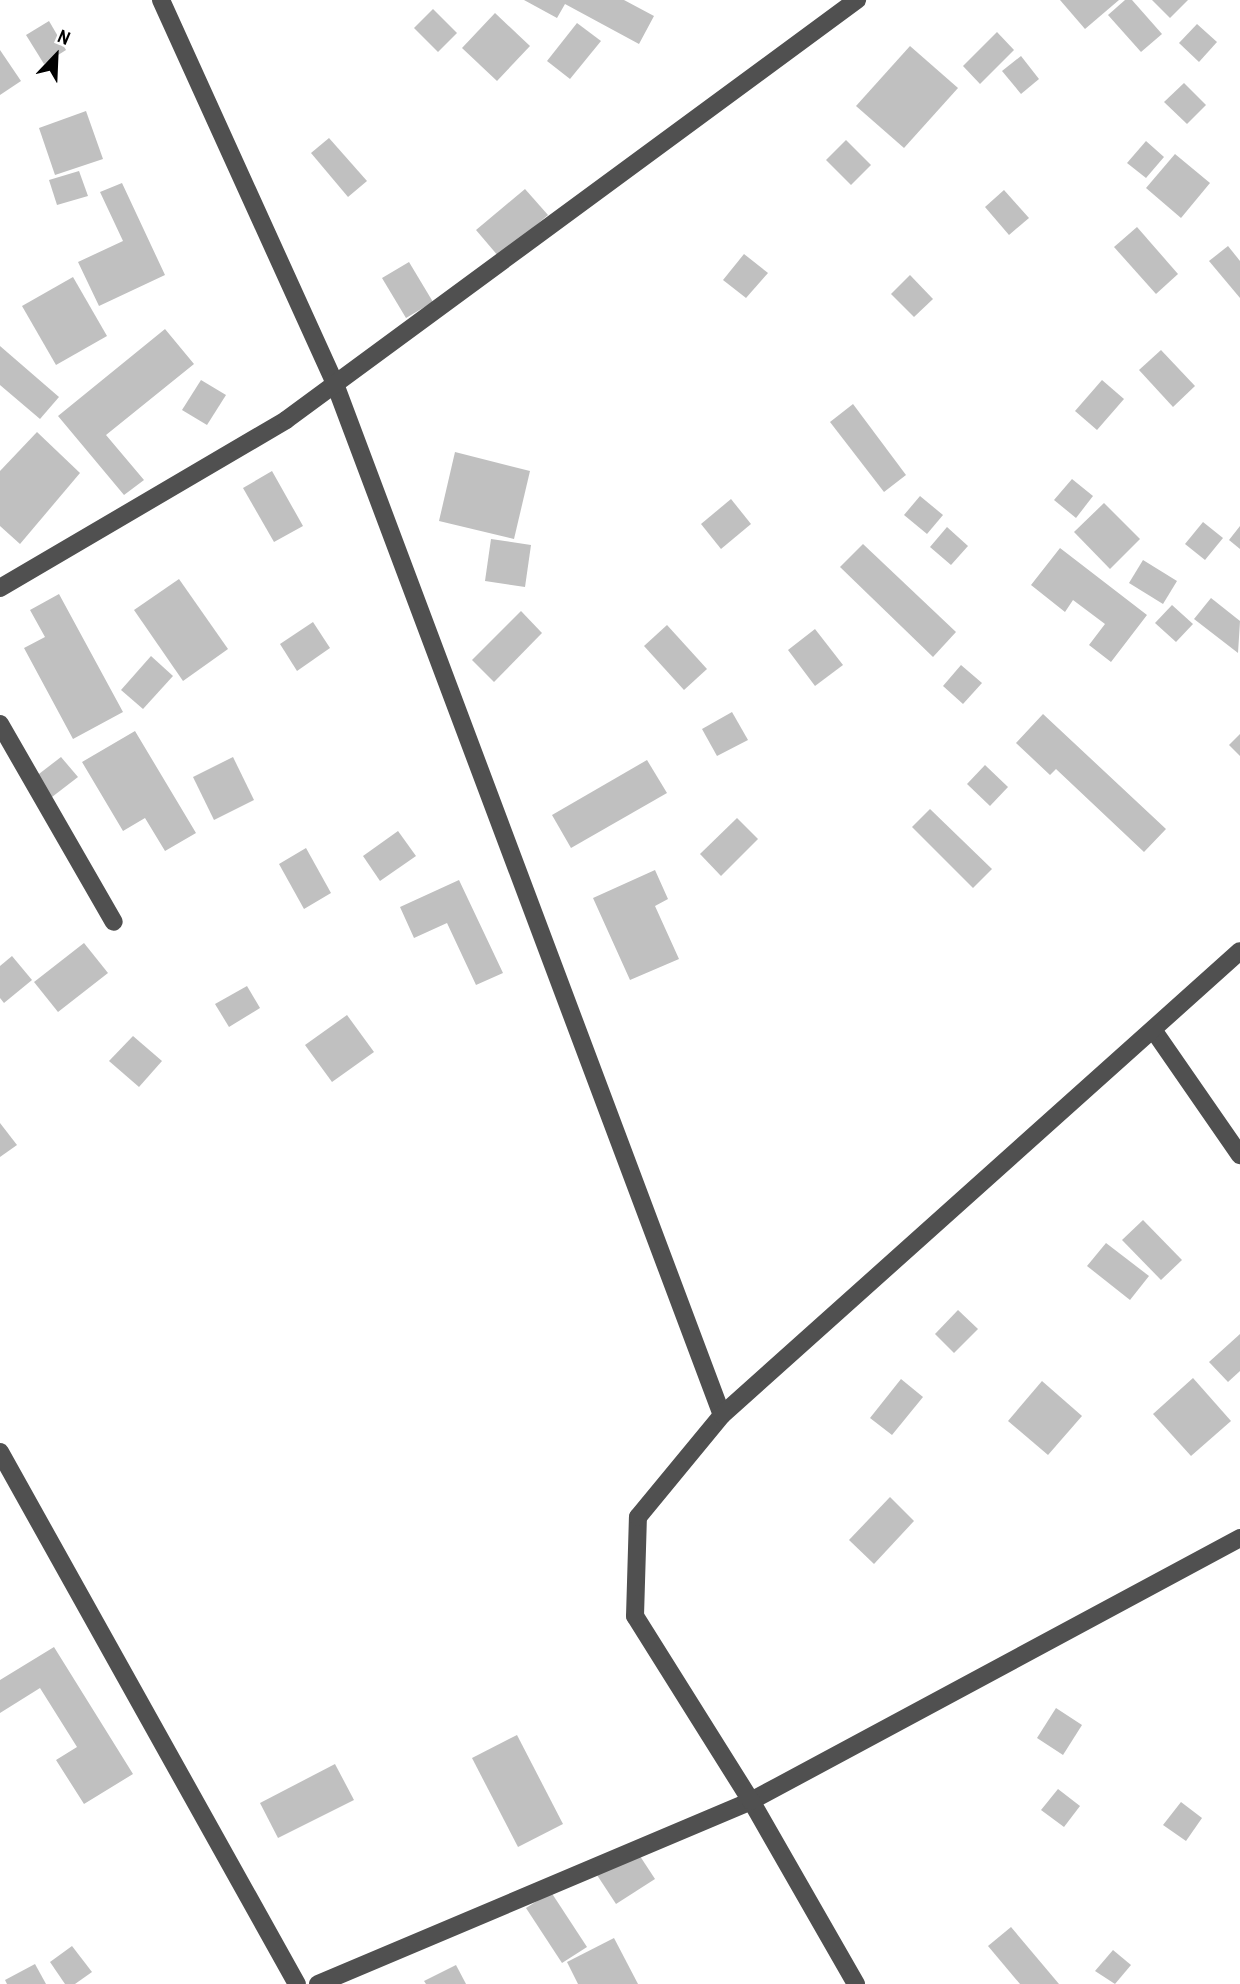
<!DOCTYPE html>
<style>
body{margin:0}
#map{position:relative;width:1240px;height:1984px;overflow:hidden;background:#fff;font-family:"Archivo Narrow",sans-serif}
div>[style]{position:absolute}
.building>*{inset:0;background:#c0c0c0}
.minor>*{height:18px;margin:-9px;padding:0 9px;transform-origin:9px;border-radius:9px;background:#505050}
span{translate:-50% -50%;white-space:nowrap;text-align:center;line-height:1.15;-webkit-text-stroke:5px #fff;paint-order:stroke}
.north{position:absolute;left:21px;top:21px;width:70px;height:70px;-webkit-text-stroke:5px #fff;paint-order:stroke;rotate:23deg;font-size:19px;font-weight:700;line-height:28px;text-align:center;color:#000}
.north::after{content:'';display:block;margin:auto;width:24px;height:32px;background:#000;clip-path:polygon(50% 0,100% 100%,50% 72%,0 100%)}
</style>
<div id="map">
<div class="building">
<i style="clip-path:polygon(524px 0,624px 0,654px 16px,639px 44px,565px 4px,557px 18px)"></i>
<i style="clip-path:polygon(1060px 0,1119px 0,1085px 29px)"></i>
<i style="clip-path:polygon(1125px 0,1132px 0,1162px 34px,1141px 52px,1108px 15px)"></i>
<i style="clip-path:polygon(1152px 0,1188px 0,1170px 18px)"></i>
<i style="clip-path:polygon(433px 9px,457px 33px,438px 52px,414px 28px)"></i>
<i style="clip-path:polygon(495px 13px,530px 46px,497px 81px,462px 48px)"></i>
<i style="clip-path:polygon(49px 21px,66px 50px,44px 64px,26px 35px)"></i>
<i style="clip-path:polygon(577px 23px,601px 41px,570px 79px,547px 61px)"></i>
<i style="clip-path:polygon(1197px 24px,1217px 42px,1199px 62px,1179px 43px)"></i>
<i style="clip-path:polygon(997px 32px,1014px 50px,980px 84px,963px 66px)"></i>
<i style="clip-path:polygon(910px 46px,958px 88px,904px 148px,856px 106px)"></i>
<i style="clip-path:polygon(0 50px,21px 81px,0 95px)"></i>
<i style="clip-path:polygon(1021px 56px,1039px 79px,1021px 94px,1002px 71px)"></i>
<i style="clip-path:polygon(1184px 83px,1206px 105px,1187px 124px,1164px 102px)"></i>
<i style="clip-path:polygon(86px 111px,103px 159px,55px 175px,39px 128px)"></i>
<i style="clip-path:polygon(329px 138px,367px 181px,348px 197px,311px 153px)"></i>
<i style="clip-path:polygon(846px 140px,871px 165px,851px 185px,826px 160px)"></i>
<i style="clip-path:polygon(1146px 141px,1164px 157px,1146px 178px,1127px 163px)"></i>
<i style="clip-path:polygon(1175px 154px,1210px 183px,1181px 218px,1146px 188px)"></i>
<i style="clip-path:polygon(79px 171px,88px 196px,57px 205px,49px 180px)"></i>
<i style="clip-path:polygon(122px 183px,165px 275px,99px 306px,78px 262px,123px 241px,100px 192px)"></i>
<i style="clip-path:polygon(525px 189px,548px 215px,499px 257px,476px 230px)"></i>
<i style="clip-path:polygon(1004px 190px,1029px 218px,1009px 235px,985px 207px)"></i>
<i style="clip-path:polygon(1137px 227px,1178px 274px,1156px 294px,1114px 247px)"></i>
<i style="clip-path:polygon(1228px 246px,1240px 261px,1240px 298px,1209px 261px)"></i>
<i style="clip-path:polygon(744px 254px,768px 273px,746px 298px,723px 280px)"></i>
<i style="clip-path:polygon(409px 262px,433px 302px,406px 318px,382px 278px)"></i>
<i style="clip-path:polygon(910px 275px,933px 299px,914px 317px,891px 294px)"></i>
<i style="clip-path:polygon(73px 277px,107px 336px,56px 365px,22px 306px)"></i>
<i style="clip-path:polygon(165px 329px,194px 364px,106px 435px,144px 480px,124px 495px,58px 416px)"></i>
<i style="clip-path:polygon(0 346px,59px 397px,40px 419px,0 385px)"></i>
<i style="clip-path:polygon(1161px 350px,1195px 386px,1173px 407px,1139px 370px)"></i>
<i style="clip-path:polygon(201px 380px,226px 395px,207px 425px,182px 410px)"></i>
<i style="clip-path:polygon(1102px 380px,1124px 399px,1097px 430px,1075px 411px)"></i>
<i style="clip-path:polygon(853px 404px,906px 475px,884px 492px,830px 422px)"></i>
<i style="clip-path:polygon(37px 432px,80px 473px,20px 544px,0 526px,0 471px)"></i>
<i style="clip-path:polygon(455px 452px,530px 471px,514px 539px,439px 521px)"></i>
<i style="clip-path:polygon(272px 471px,303px 526px,274px 542px,243px 488px)"></i>
<i style="clip-path:polygon(1072px 479px,1093px 496px,1076px 518px,1054px 500px)"></i>
<i style="clip-path:polygon(920px 496px,943px 515px,927px 534px,904px 515px)"></i>
<i style="clip-path:polygon(731px 499px,751px 524px,721px 549px,701px 524px)"></i>
<i style="clip-path:polygon(1104px 503px,1140px 539px,1110px 569px,1074px 532px)"></i>
<i style="clip-path:polygon(1203px 522px,1223px 538px,1205px 560px,1185px 544px)"></i>
<i style="clip-path:polygon(1240px 526px,1240px 549px,1229px 540px)"></i>
<i style="clip-path:polygon(947px 527px,968px 546px,951px 565px,930px 547px)"></i>
<i style="clip-path:polygon(491px 539px,531px 545px,525px 587px,485px 581px)"></i>
<i style="clip-path:polygon(863px 544px,956px 632px,933px 657px,840px 567px)"></i>
<i style="clip-path:polygon(1060px 548px,1147px 615px,1111px 662px,1089px 645px,1105px 624px,1073px 600px,1065px 612px,1031px 585px)"></i>
<i style="clip-path:polygon(1143px 560px,1177px 581px,1163px 604px,1129px 583px)"></i>
<i style="clip-path:polygon(179px 579px,228px 649px,183px 681px,134px 610px)"></i>
<i style="clip-path:polygon(59px 594px,123px 712px,73px 739px,24px 648px,45px 637px,30px 610px)"></i>
<i style="clip-path:polygon(1211px 598px,1240px 621px,1238px 653px,1194px 619px)"></i>
<i style="clip-path:polygon(1172px 605px,1193px 624px,1176px 642px,1155px 623px)"></i>
<i style="clip-path:polygon(521px 611px,542px 633px,494px 682px,472px 660px)"></i>
<i style="clip-path:polygon(313px 622px,330px 648px,297px 671px,280px 644px)"></i>
<i style="clip-path:polygon(667px 625px,707px 669px,684px 690px,644px 646px)"></i>
<i style="clip-path:polygon(815px 629px,843px 665px,815px 686px,788px 650px)"></i>
<i style="clip-path:polygon(151px 656px,173px 676px,143px 709px,121px 690px)"></i>
<i style="clip-path:polygon(961px 665px,982px 683px,963px 704px,943px 686px)"></i>
<i style="clip-path:polygon(732px 712px,748px 740px,717px 756px,702px 729px)"></i>
<i style="clip-path:polygon(1043px 714px,1166px 829px,1144px 852px,1056px 769px,1050px 775px,1016px 743px)"></i>
<i style="clip-path:polygon(135px 731px,196px 833px,165px 851px,145px 818px,123px 831px,82px 762px)"></i>
<i style="clip-path:polygon(1240px 734px,1240px 756px,1229px 745px)"></i>
<i style="clip-path:polygon(61px 757px,78px 777px,52px 797px,35px 777px)"></i>
<i style="clip-path:polygon(233px 757px,254px 800px,214px 820px,193px 777px)"></i>
<i style="clip-path:polygon(647px 760px,667px 793px,571px 848px,552px 815px)"></i>
<i style="clip-path:polygon(985px 765px,1008px 787px,990px 806px,967px 784px)"></i>
<i style="clip-path:polygon(930px 809px,992px 869px,973px 888px,912px 827px)"></i>
<i style="clip-path:polygon(737px 818px,758px 839px,721px 876px,700px 854px)"></i>
<i style="clip-path:polygon(398px 831px,416px 856px,380px 881px,363px 856px)"></i>
<i style="clip-path:polygon(306px 848px,331px 893px,304px 909px,279px 864px)"></i>
<i style="clip-path:polygon(655px 870px,668px 899px,655px 906px,679px 959px,630px 980px,593px 898px)"></i>
<i style="clip-path:polygon(459px 880px,503px 973px,476px 985px,447px 923px,414px 938px,400px 907px)"></i>
<i style="clip-path:polygon(84px 943px,108px 973px,58px 1012px,34px 982px)"></i>
<i style="clip-path:polygon(12px 956px,32px 980px,4px 1003px,0 998px,0 966px)"></i>
<i style="clip-path:polygon(247px 986px,260px 1008px,229px 1027px,215px 1004px)"></i>
<i style="clip-path:polygon(347px 1015px,374px 1052px,332px 1082px,305px 1045px)"></i>
<i style="clip-path:polygon(133px 1036px,162px 1061px,139px 1087px,109px 1061px)"></i>
<i style="clip-path:polygon(0 1123px,17px 1145px,0 1157px)"></i>
<i style="clip-path:polygon(1143px 1220px,1182px 1260px,1161px 1280px,1122px 1240px)"></i>
<i style="clip-path:polygon(1106px 1243px,1149px 1276px,1130px 1300px,1087px 1266px)"></i>
<i style="clip-path:polygon(958px 1310px,978px 1329px,954px 1353px,935px 1334px)"></i>
<i style="clip-path:polygon(1240px 1334px,1240px 1371px,1228px 1382px,1209px 1362px)"></i>
<i style="clip-path:polygon(1193px 1378px,1231px 1421px,1191px 1456px,1153px 1414px)"></i>
<i style="clip-path:polygon(901px 1379px,923px 1397px,892px 1435px,870px 1418px)"></i>
<i style="clip-path:polygon(1042px 1381px,1082px 1416px,1048px 1455px,1008px 1421px)"></i>
<i style="clip-path:polygon(890px 1497px,914px 1521px,874px 1564px,849px 1540px)"></i>
<i style="clip-path:polygon(54px 1647px,133px 1774px,84px 1804px,56px 1760px,77px 1747px,40px 1688px,0 1713px,0 1680px)"></i>
<i style="clip-path:polygon(1056px 1708px,1082px 1725px,1063px 1755px,1037px 1738px)"></i>
<i style="clip-path:polygon(517px 1735px,563px 1824px,518px 1847px,472px 1758px)"></i>
<i style="clip-path:polygon(335px 1764px,354px 1800px,278px 1838px,260px 1803px)"></i>
<i style="clip-path:polygon(1058px 1789px,1080px 1806px,1064px 1827px,1041px 1810px)"></i>
<i style="clip-path:polygon(1181px 1802px,1202px 1818px,1186px 1841px,1163px 1825px)"></i>
<i style="clip-path:polygon(634px 1847px,655px 1879px,616px 1904px,595px 1872px)"></i>
<i style="clip-path:polygon(551px 1892px,587px 1947px,562px 1963px,526px 1908px)"></i>
<i style="clip-path:polygon(1011px 1927px,1059px 1984px,1020px 1984px,988px 1946px)"></i>
<i style="clip-path:polygon(614px 1938px,638px 1984px,578px 1984px,567px 1962px)"></i>
<i style="clip-path:polygon(72px 1946px,92px 1972px,75px 1984px,65px 1984px,50px 1962px)"></i>
<i style="clip-path:polygon(1113px 1950px,1131px 1965px,1115px 1984px,1095px 1971px)"></i>
<i style="clip-path:polygon(35px 1964px,46px 1984px,7px 1984px,5px 1980px)"></i>
<i style="clip-path:polygon(456px 1965px,466px 1984px,426px 1984px,424px 1981px)"></i>
</div>
<div class="minor">
<i style="left:161px;top:0;width:422px;rotate:65.6deg"></i>
<i style="left:335px;top:384px;width:1101px;rotate:69.43deg"></i>
<i style="left:0;top:588px;width:332px;rotate:-30.4deg"></i>
<i style="left:286px;top:420px;width:709px;rotate:-36.34deg"></i>
<i style="left:0;top:724px;width:228px;rotate:60.1deg"></i>
<i style="left:1154px;top:1031px;width:151px;rotate:55.3deg"></i>
<i style="left:0;top:1452px;width:609px;rotate:60.83deg"></i>
<i style="left:318px;top:1984px;width:470px;rotate:-22.9deg"></i>
<i style="left:751px;top:1801px;width:555px;rotate:-28.27deg"></i>
<i style="left:856px;top:1984px;width:211px;rotate:-119.8deg"></i>
<i style="left:751px;top:1801px;width:218px;rotate:-122.1deg"></i>
<i style="left:635px;top:1616px;width:99px;rotate:-88.3deg"></i>
<i style="left:638px;top:1517px;width:132px;rotate:-50.5deg"></i>
<i style="left:722px;top:1415px;width:695px;rotate:-41.85deg"></i>
</div>
<div class="north">N</div>
</div>
